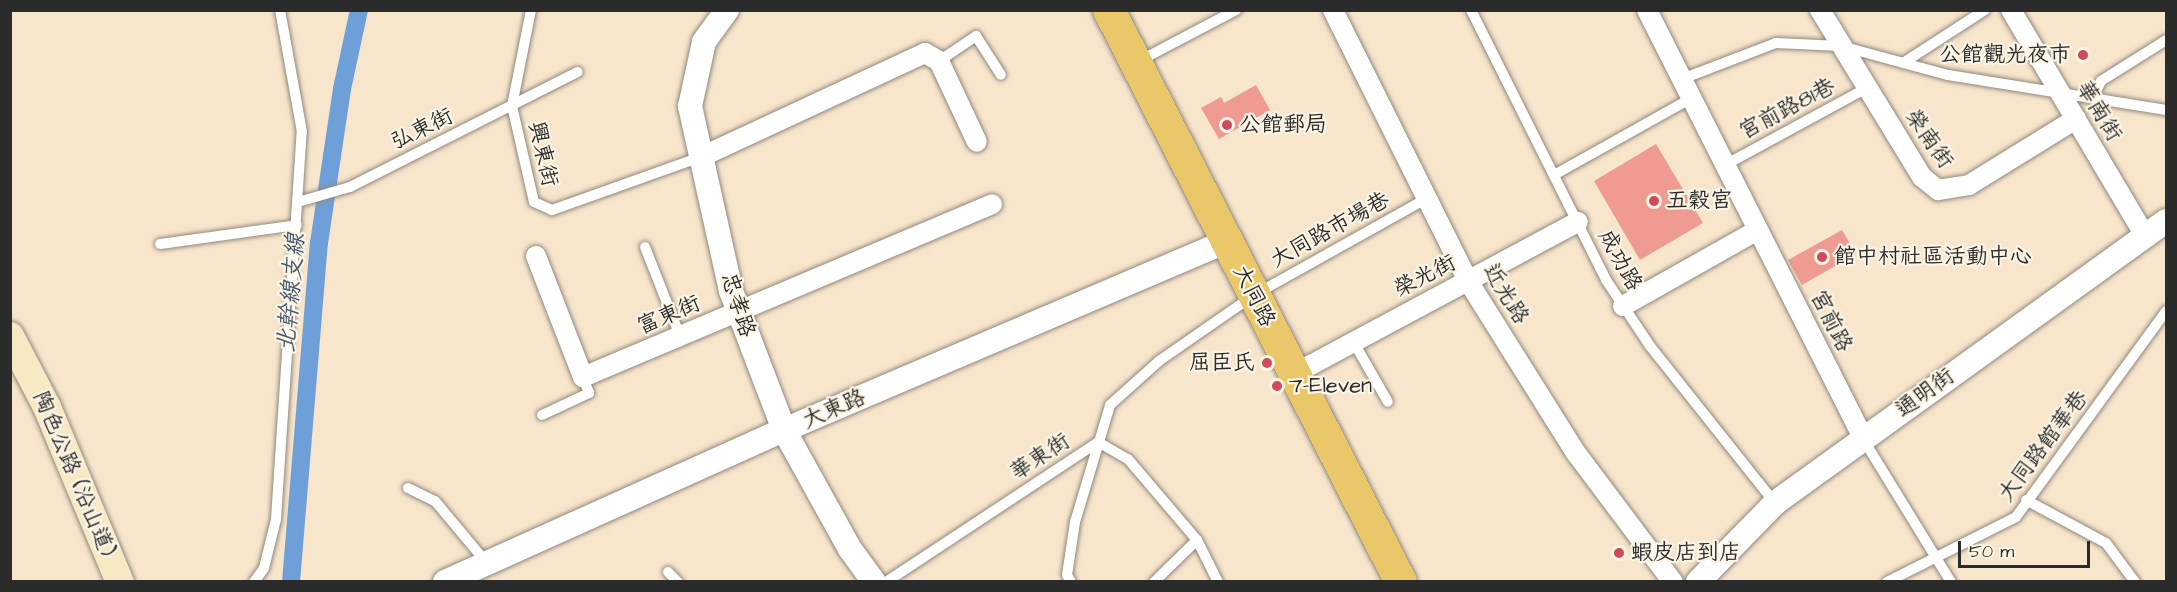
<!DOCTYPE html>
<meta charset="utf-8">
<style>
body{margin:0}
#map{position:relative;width:2177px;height:592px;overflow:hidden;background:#f7e5cc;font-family:"Architects Daughter","LXGW WenKai TC",sans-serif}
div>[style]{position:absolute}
.canal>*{height:18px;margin:-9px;padding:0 9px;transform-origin:9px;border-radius:9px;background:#6f9fd9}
.building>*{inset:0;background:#ef9b92}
.roads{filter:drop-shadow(0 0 2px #91887c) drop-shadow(0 0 2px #91887c)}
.service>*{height:10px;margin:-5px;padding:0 5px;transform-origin:5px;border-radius:5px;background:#fff}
.minor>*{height:20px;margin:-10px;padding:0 10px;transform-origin:10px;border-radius:10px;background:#fff}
.tertiary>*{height:24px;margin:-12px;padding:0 12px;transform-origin:12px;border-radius:12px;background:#fff}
.secondary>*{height:28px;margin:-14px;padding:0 14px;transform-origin:14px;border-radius:14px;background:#f7e9c3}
.primary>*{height:32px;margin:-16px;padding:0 16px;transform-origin:16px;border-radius:16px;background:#eac769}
.dots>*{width:16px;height:16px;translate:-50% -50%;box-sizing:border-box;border:3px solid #fcf5e5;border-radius:50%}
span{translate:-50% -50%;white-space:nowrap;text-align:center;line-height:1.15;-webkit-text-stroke:4.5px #fcf5e5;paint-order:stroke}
.poi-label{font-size:22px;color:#2b2b2b}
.right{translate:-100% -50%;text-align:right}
.left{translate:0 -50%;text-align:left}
.street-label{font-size:22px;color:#2b2b2b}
.water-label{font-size:24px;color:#465971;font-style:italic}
.frame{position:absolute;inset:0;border:12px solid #2b2b2b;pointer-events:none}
.scale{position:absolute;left:1958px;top:541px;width:132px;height:27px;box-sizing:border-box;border:3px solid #2b2b2b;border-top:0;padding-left:8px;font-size:18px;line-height:21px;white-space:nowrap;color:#2b2b2b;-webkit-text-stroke:4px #fcf5e5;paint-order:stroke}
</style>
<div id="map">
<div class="canal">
<i style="left:291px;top:582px;width:340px;rotate:-85.3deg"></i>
<i style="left:319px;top:243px;width:156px;rotate:-81.5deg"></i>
<i style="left:342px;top:89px;width:81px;rotate:-77.9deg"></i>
</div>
<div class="building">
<i style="clip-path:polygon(1256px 85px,1270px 110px,1219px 139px,1201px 108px,1221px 97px,1224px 103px)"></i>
<i style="clip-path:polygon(1656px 144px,1703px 223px,1640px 260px,1594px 181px)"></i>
<i style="clip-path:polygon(1842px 230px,1856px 254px,1802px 285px,1788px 260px)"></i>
</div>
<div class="roads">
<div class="service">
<i style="left:531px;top:10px;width:98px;rotate:101.2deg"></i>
<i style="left:512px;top:106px;width:98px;rotate:77.1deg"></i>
<i style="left:534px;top:202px;width:20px;rotate:24deg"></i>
<i style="left:552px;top:210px;width:158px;rotate:-19.6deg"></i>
<i style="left:1471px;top:10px;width:302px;rotate:63.4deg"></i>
<i style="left:1606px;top:280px;width:79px;rotate:56.3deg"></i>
<i style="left:1650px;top:346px;width:201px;rotate:51.5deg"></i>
<i style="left:939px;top:61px;width:45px;rotate:-34deg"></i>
<i style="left:976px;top:36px;width:46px;rotate:57.3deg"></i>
<i style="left:1139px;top:61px;width:110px;rotate:-27.7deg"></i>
<i style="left:1903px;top:63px;width:98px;rotate:-32.9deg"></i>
<i style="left:1682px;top:79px;width:101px;rotate:-21deg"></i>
<i style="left:1776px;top:43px;width:65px;rotate:2.6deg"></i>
<i style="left:1841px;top:46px;width:111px;rotate:15.2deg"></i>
<i style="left:1948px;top:75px;width:221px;rotate:9.1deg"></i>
<i style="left:2093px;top:97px;width:18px;rotate:-63deg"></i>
<i style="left:2101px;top:81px;width:77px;rotate:-32.2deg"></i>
<i style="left:1725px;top:165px;width:162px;rotate:-28.5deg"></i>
<i style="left:1554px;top:175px;width:158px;rotate:-29.2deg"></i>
<i style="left:298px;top:202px;width:54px;rotate:-16.1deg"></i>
<i style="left:350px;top:187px;width:255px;rotate:-26.8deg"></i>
<i style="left:160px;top:244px;width:138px;rotate:-7.9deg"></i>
<i style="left:645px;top:247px;width:96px;rotate:68.5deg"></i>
<i style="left:1353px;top:341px;width:70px;rotate:60.2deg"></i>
<i style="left:542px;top:415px;width:52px;rotate:-25.1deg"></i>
<i style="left:589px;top:393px;width:17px;rotate:-111deg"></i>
<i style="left:1863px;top:439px;width:168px;rotate:58.4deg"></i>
<i style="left:408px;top:488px;width:30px;rotate:26deg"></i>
<i style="left:435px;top:501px;width:80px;rotate:50.1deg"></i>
<i style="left:2026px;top:500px;width:91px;rotate:28.3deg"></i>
<i style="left:2106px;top:543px;width:49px;rotate:53.4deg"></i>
<i style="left:668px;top:572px;width:14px;rotate:45deg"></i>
<i style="left:254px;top:582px;width:17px;rotate:-54deg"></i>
<i style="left:264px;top:568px;width:50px;rotate:-76.2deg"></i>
<i style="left:276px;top:519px;width:388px;rotate:-86.2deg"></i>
<i style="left:302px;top:132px;width:124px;rotate:-100.2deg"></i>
<i style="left:886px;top:582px;width:254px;rotate:-33.4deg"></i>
<i style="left:1098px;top:442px;width:34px;rotate:30deg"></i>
<i style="left:1128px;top:459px;width:106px;rotate:49.6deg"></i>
<i style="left:1197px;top:540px;width:47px;rotate:63.4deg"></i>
<i style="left:1071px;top:582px;width:8px;rotate:-120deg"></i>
<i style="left:1067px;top:575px;width:54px;rotate:-81.4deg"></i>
<i style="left:1075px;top:522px;width:122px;rotate:-73.3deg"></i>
<i style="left:1110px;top:405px;width:66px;rotate:-41.9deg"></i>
<i style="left:1159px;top:361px;width:116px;rotate:-34.8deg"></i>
<i style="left:1254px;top:295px;width:197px;rotate:-29.2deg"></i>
<i style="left:1154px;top:582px;width:60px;rotate:-44.3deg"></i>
<i style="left:1887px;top:582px;width:144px;rotate:-26.7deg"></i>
<i style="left:2016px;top:517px;width:255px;rotate:-53.9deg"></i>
</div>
<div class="minor">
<i style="left:1333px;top:10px;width:303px;rotate:63.5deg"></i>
<i style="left:1468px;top:281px;width:203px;rotate:57.9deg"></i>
<i style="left:1576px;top:453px;width:161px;rotate:53.1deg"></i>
<i style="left:1647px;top:10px;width:479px;rotate:63.2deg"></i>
<i style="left:1820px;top:10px;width:196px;rotate:58.6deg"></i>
<i style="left:1922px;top:177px;width:21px;rotate:39deg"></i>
<i style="left:1938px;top:190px;width:31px;rotate:-9deg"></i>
<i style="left:1969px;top:185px;width:126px;rotate:-31.7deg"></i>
<i style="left:2011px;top:10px;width:263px;rotate:59.3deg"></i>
<i style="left:701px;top:157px;width:247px;rotate:-24.9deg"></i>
<i style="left:925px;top:53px;width:16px;rotate:30deg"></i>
<i style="left:939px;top:61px;width:89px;rotate:64.9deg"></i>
<i style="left:536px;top:256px;width:130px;rotate:68.8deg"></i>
<i style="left:583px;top:377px;width:444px;rotate:-22.9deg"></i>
<i style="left:1623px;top:306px;width:155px;rotate:-29.4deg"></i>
<i style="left:1294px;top:374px;width:322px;rotate:-28.2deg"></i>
</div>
<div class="tertiary">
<i style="left:727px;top:10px;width:39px;rotate:126deg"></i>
<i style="left:704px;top:42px;width:66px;rotate:102.3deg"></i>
<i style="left:690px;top:106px;width:189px;rotate:77.5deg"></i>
<i style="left:731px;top:291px;width:149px;rotate:69.1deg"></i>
<i style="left:784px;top:430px;width:136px;rotate:61deg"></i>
<i style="left:850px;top:549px;width:41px;rotate:54deg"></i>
<i style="left:445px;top:582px;width:372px;rotate:-24.2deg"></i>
<i style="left:784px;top:430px;width:482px;rotate:-23.1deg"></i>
<i style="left:1698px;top:582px;width:110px;rotate:-45.7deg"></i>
<i style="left:1775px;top:503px;width:482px;rotate:-35.8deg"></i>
</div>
<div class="secondary">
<i style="left:10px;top:336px;width:80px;rotate:62.5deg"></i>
<i style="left:47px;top:407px;width:190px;rotate:67.4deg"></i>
</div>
<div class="primary">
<i style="left:1109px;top:10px;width:642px;rotate:62.96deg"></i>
</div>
</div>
<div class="dots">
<i style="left:2083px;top:55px;background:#d1495b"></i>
<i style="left:1227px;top:125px;background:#d1495b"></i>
<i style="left:1654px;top:201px;background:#d1495b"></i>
<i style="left:1822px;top:257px;background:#d1495b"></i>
<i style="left:1267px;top:363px;background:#d1495b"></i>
<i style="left:1277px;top:386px;background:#d1495b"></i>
<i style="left:1619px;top:553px;background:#d1495b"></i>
</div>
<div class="poi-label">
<span class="right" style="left:2071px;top:55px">公館觀光夜市</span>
<span class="left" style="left:1239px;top:125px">公館郵局</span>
<span class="left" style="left:1666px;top:201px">五穀宮</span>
<span class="left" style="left:1834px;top:257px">館中村社區活動中心</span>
<span class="right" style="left:1255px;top:363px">屈臣氏</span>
<span class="left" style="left:1289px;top:386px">7-Eleven</span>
<span class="left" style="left:1631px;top:553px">蝦皮店到店</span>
</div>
<div class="street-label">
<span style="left:1787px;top:109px;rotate:-28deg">宮前路81巷</span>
<span style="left:2099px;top:111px;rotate:59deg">華南街</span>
<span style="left:422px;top:129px;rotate:-26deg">弘東街</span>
<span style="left:1929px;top:139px;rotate:55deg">榮南街</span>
<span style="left:543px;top:154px;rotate:77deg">興東街</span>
<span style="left:1330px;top:230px;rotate:-29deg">大同路市場巷</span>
<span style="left:1620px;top:260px;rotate:61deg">成功路</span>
<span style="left:1425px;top:276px;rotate:-27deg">榮光街</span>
<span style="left:1506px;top:294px;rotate:59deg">近光路</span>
<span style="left:1254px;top:296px;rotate:63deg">大同路</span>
<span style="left:738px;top:305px;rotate:72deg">忠孝路</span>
<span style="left:669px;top:315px;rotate:-23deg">富東街</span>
<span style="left:1831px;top:321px;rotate:63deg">宮前路</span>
<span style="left:1925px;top:393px;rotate:-36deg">通明街</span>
<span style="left:834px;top:409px;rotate:-23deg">大東路</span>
<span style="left:2043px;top:446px;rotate:-53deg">大同路館華巷</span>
<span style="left:1040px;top:457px;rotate:-33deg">華東街</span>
<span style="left:74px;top:474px;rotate:67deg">陶色公路 (沿山道)</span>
</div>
<div class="water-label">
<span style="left:292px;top:293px;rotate:-85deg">北幹線支線</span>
</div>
<div class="frame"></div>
<div class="scale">50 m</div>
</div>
